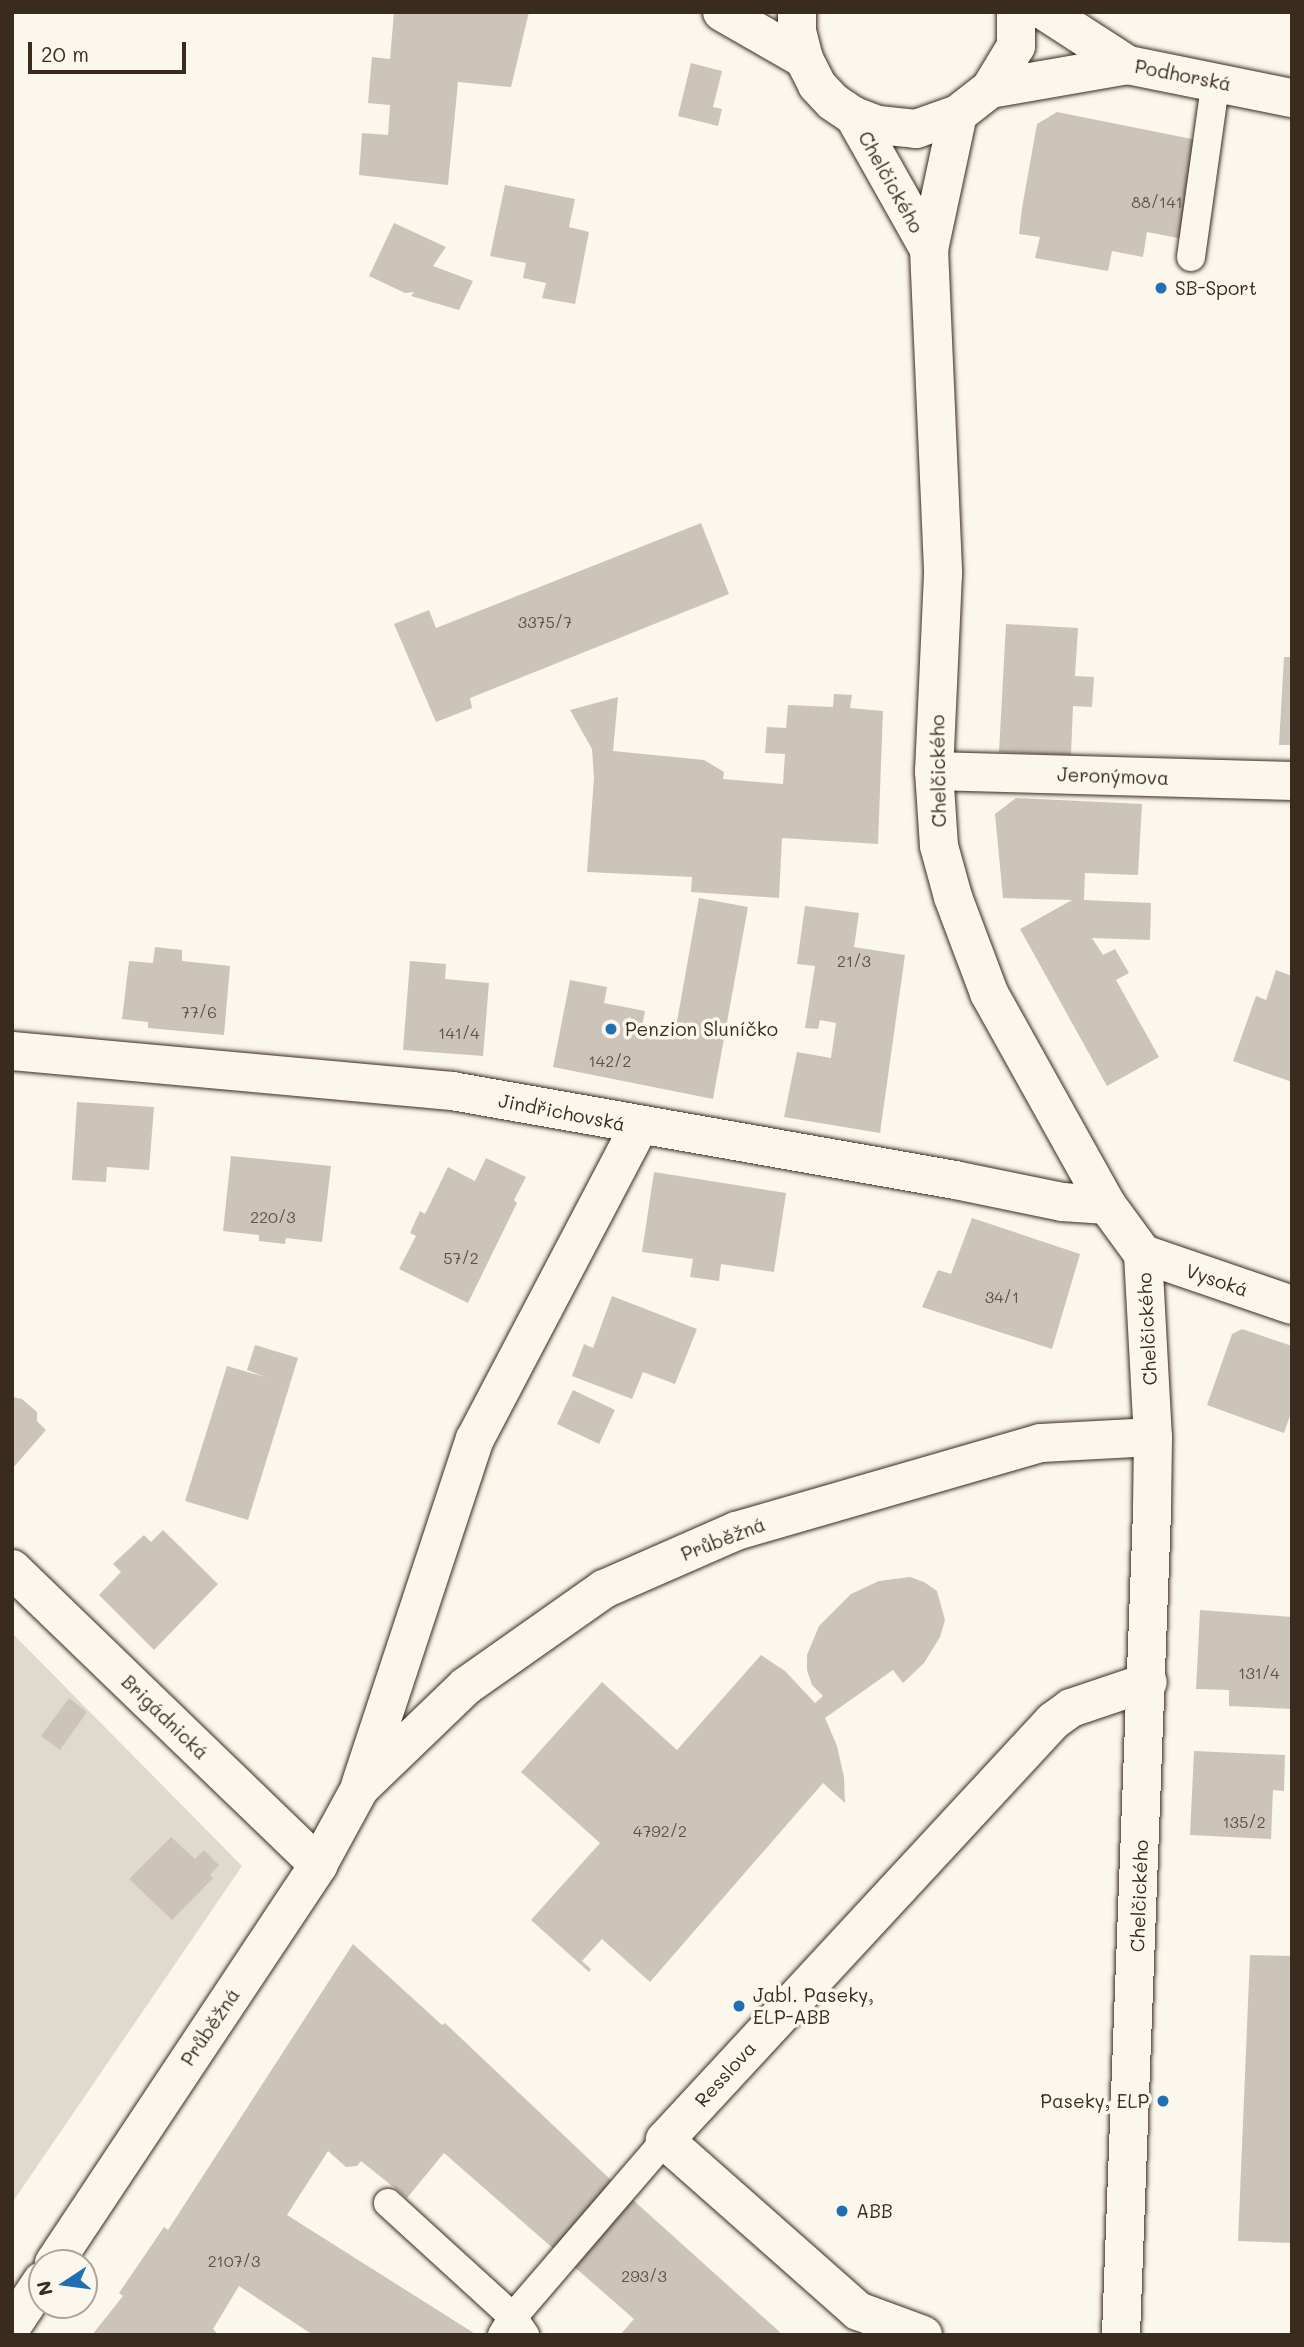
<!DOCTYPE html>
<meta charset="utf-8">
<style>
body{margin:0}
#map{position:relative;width:1304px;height:2347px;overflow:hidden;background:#fbf7ec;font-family:Mali,sans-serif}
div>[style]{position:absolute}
.green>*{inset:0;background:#dfd9ce}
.building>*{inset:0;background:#ccc4b9}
.roads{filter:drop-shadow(0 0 2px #3b2a1e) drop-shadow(0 0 2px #3b2a1e)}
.lane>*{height:28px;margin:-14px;padding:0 14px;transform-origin:14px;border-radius:14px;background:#fbf7ec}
.street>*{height:38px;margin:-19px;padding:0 19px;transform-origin:19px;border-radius:19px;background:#fbf7ec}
.secondary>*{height:38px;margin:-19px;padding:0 19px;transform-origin:19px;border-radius:19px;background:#fbf7ec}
.primary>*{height:38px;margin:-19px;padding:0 19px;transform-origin:19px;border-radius:19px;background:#fbf7ec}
.dots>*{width:19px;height:19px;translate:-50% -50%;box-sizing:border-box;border:4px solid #fbf7ec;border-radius:50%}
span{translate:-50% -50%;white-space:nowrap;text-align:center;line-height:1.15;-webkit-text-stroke:7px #fbf7ec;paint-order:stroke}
.number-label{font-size:16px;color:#5f5045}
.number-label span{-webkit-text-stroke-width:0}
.street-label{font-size:19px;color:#3b2a1e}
.poi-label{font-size:19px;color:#3b2a1e}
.left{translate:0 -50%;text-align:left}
.right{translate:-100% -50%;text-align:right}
.frame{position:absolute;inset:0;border:14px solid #3b2a1e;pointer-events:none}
.north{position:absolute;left:28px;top:2249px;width:70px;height:70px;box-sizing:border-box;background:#fbf7ec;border:2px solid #aea59a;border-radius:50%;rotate:257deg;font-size:19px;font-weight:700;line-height:28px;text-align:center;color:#3b2a1e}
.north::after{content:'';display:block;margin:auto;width:24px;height:32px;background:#1f6fb2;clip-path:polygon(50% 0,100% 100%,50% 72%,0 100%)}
.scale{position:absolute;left:28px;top:42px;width:158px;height:32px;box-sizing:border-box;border:4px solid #3b2a1e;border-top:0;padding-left:9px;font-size:21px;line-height:24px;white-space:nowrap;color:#3b2a1e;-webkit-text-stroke:5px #fbf7ec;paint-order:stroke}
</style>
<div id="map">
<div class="green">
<i style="clip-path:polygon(12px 1633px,242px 1866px,12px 2203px)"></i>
</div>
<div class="building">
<i style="clip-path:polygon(394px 12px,529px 12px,511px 87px,458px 82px,448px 185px,359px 175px,362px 133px,388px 135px,390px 105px,368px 103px,372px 57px,390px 59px)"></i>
<i style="clip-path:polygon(691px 63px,722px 71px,713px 107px,722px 109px,718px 126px,678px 116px)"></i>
<i style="clip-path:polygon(1057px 112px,1202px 141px,1183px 239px,1147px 232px,1143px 257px,1112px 251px,1108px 271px,1035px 258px,1040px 237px,1019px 234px,1022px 208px,1037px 124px)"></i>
<i style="clip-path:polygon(505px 185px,575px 199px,569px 227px,589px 232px,575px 304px,542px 298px,546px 283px,523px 278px,526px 263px,490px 256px)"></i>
<i style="clip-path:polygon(394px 223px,446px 247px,433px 266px,473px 281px,459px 310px,411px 296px,414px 292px,405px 293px,369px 276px)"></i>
<i style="clip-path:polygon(701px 523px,729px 594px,470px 698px,472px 708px,436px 722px,394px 624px,429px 610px,436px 628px)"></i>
<i style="clip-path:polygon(1006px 624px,1078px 628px,1075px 676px,1094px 677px,1092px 707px,1073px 706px,1071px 755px,999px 752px)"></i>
<i style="clip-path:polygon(1284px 657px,1292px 657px,1292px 745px,1279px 745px)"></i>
<i style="clip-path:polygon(834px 694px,852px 695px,850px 708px,883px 711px,878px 844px,782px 838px,779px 898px,691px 892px,692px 877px,587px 872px,594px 778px,592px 749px,570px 710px,618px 697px,613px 751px,704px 760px,724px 772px,723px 779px,783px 784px,785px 754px,765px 753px,767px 727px,786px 728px,788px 705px,833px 707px)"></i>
<i style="clip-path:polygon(1016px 798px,1142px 804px,1138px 875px,1085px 873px,1084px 900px,1151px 903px,1150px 940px,1092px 938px,1103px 955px,1115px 949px,1129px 973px,1116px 980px,1159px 1057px,1107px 1086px,1020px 929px,1072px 900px,1003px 898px,995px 814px)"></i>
<i style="clip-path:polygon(699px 898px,748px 907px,713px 1099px,553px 1067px,570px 980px,607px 987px,604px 1003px,645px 1011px,641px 1031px,674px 1038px)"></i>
<i style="clip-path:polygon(805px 906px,859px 913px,854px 947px,905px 955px,880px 1133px,784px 1117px,797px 1052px,831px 1058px,836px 1023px,820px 1020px,818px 1029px,805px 1028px,815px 966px,797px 964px)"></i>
<i style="clip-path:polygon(155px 947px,182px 950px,182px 961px,230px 966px,224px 1035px,148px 1028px,148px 1022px,122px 1019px,129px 961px,153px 963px)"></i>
<i style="clip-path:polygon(410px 961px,446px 964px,445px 979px,489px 983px,483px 1056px,403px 1050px)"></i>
<i style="clip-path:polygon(1276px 970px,1292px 976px,1292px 1082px,1233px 1061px,1256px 996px,1266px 1000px)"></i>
<i style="clip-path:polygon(77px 1102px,154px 1107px,149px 1170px,107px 1167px,106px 1182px,72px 1180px)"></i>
<i style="clip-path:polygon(231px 1156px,331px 1166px,322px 1242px,286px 1238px,285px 1244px,259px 1241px,259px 1235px,223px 1231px)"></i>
<i style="clip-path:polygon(486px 1158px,526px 1177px,514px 1200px,517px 1203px,468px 1303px,399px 1269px,416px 1236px,410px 1233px,420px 1211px,425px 1214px,448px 1167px,475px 1181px)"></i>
<i style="clip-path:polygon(654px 1172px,786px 1193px,774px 1272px,721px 1264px,719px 1281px,690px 1277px,693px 1259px,642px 1252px)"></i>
<i style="clip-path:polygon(972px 1218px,1080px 1254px,1052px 1349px,922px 1307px,938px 1270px,951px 1274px)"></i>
<i style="clip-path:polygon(612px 1296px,697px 1329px,675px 1384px,643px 1372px,632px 1399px,572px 1376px,584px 1344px,593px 1348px)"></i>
<i style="clip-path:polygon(1242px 1329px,1292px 1346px,1292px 1410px,1284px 1433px,1207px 1405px,1232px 1334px)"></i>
<i style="clip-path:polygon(255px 1345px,298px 1358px,248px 1520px,185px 1501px,227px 1366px,265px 1377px,247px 1370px)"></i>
<i style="clip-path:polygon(573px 1390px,615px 1410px,599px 1444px,557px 1424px)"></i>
<i style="clip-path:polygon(12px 1397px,22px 1399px,37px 1412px,37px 1421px,46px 1430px,12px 1469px)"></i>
<i style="clip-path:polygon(163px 1530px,218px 1584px,154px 1650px,99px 1595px,121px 1572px,113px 1564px,144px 1535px,151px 1542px)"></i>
<i style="clip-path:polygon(910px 1577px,924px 1582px,937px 1591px,945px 1620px,940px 1637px,924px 1663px,903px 1683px,893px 1670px,825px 1718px,837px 1746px,844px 1777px,845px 1803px,823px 1783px,650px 1982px,602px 1939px,582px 1961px,591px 1969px,589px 1972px,531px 1920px,600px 1843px,521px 1772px,602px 1682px,677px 1750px,761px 1655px,785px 1671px,815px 1703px,823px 1696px,812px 1685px,807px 1670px,807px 1655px,819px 1626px,851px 1594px,879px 1581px)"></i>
<i style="clip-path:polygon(1200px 1610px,1292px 1617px,1292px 1709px,1229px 1706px,1229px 1690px,1196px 1689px)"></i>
<i style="clip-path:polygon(69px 1698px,87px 1712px,60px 1750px,41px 1736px)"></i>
<i style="clip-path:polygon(1194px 1751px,1285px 1755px,1284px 1791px,1273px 1790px,1271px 1839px,1190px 1835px)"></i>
<i style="clip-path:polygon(171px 1837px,195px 1859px,204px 1850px,219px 1865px,210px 1875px,213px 1878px,172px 1920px,129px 1879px)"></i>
<i style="clip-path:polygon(353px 1944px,442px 2025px,445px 2023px,612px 2181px,783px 2335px,620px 2335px,634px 2319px,444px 2153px,407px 2198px,361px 2161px,357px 2166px,346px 2167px,328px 2151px,287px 2215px,477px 2335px,313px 2335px,239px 2286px,213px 2329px,219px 2335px,92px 2335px,123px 2296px,119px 2293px,164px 2227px,168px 2230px)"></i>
<i style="clip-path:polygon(1250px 1955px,1292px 1956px,1292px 2243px,1238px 2241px)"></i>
</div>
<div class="roads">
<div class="lane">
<i style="left:1191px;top:257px;width:179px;rotate:-82deg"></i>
<i style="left:388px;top:2203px;width:169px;rotate:42.4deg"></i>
<i style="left:513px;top:2317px;width:22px;rotate:56deg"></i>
<i style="left:502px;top:2335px;width:21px;rotate:-59deg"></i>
<i style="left:513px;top:2317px;width:233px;rotate:-49.3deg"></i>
</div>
<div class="street">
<i style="left:934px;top:771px;width:358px;rotate:1.6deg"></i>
<i style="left:12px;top:1051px;width:442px;rotate:5.2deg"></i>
<i style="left:452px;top:1091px;width:511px;rotate:10.03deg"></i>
<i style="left:955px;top:1180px;width:109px;rotate:11.6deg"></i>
<i style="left:1062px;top:1202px;width:45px;rotate:3.8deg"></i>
<i style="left:1143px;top:1254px;width:157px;rotate:18.9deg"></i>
<i style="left:12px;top:1569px;width:426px;rotate:44deg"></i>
<i style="left:361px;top:1783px;width:362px;rotate:-71.7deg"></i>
<i style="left:475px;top:1439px;width:353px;rotate:-62.3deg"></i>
<i style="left:54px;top:2263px;width:478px;rotate:-56.4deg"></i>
<i style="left:318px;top:1865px;width:88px;rotate:-61.4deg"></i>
<i style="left:360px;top:1788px;width:147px;rotate:-43.9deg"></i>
<i style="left:466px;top:1686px;width:169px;rotate:-35.1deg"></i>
<i style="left:604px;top:1589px;width:144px;rotate:-23.7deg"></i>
<i style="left:736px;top:1531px;width:317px;rotate:-16.1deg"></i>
<i style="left:1041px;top:1443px;width:112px;rotate:-3.1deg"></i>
<i style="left:12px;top:2326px;width:54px;rotate:-56.3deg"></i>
<i style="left:923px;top:2335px;width:69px;rotate:-159.7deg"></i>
<i style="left:858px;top:2311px;width:258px;rotate:-138.5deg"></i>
<i style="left:665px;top:2140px;width:571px;rotate:-47.2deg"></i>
<i style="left:1053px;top:1721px;width:22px;rotate:-36deg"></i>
<i style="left:1071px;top:1708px;width:81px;rotate:-18.7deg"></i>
</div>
<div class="secondary">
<i style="left:958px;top:114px;width:138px;rotate:102.1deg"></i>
<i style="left:929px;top:249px;width:325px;rotate:87.5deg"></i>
<i style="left:943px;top:574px;width:197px;rotate:92.6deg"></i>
<i style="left:934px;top:771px;width:75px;rotate:86.2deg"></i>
<i style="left:939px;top:846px;width:53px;rotate:74.6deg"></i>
<i style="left:953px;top:897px;width:103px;rotate:69.4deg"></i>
<i style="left:989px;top:993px;width:243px;rotate:60.9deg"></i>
<i style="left:1107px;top:1205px;width:61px;rotate:53.7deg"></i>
<i style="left:1143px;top:1254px;width:183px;rotate:86.9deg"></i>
<i style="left:1153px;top:1437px;width:75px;rotate:90.8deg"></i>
<i style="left:1152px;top:1512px;width:824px;rotate:92.16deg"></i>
<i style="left:854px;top:116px;width:153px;rotate:60.6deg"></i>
</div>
<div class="primary">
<i style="left:722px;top:12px;width:95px;rotate:29.8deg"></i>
<i style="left:797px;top:12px;width:19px;rotate:90deg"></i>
<i style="left:797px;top:31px;width:29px;rotate:76deg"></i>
<i style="left:804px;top:59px;width:29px;rotate:63deg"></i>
<i style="left:817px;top:85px;width:23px;rotate:47deg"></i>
<i style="left:833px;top:102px;width:25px;rotate:34deg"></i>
<i style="left:854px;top:116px;width:26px;rotate:21deg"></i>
<i style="left:878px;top:125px;width:38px;rotate:6deg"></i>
<i style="left:916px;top:129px;width:45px;rotate:-19.7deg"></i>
<i style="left:958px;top:114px;width:41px;rotate:-38deg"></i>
<i style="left:990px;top:89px;width:50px;rotate:-58.8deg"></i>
<i style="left:1016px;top:46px;width:34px;rotate:-90deg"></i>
<i style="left:1046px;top:12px;width:98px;rotate:32.9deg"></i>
<i style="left:1128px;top:65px;width:167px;rotate:11.4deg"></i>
<i style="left:990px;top:89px;width:140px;rotate:-9.9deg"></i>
</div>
</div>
<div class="dots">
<i style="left:1161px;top:288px;background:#1f6fb2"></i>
<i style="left:611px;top:1029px;background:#1f6fb2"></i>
<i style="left:739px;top:2006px;background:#1f6fb2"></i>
<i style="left:1163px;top:2101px;background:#1f6fb2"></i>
<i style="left:842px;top:2211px;background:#1f6fb2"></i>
</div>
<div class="number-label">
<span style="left:1157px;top:202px">88/141</span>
<span style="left:545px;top:622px">3375/7</span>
<span style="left:854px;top:961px">21/3</span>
<span style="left:199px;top:1012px">77/6</span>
<span style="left:459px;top:1033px">141/4</span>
<span style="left:610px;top:1061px">142/2</span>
<span style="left:273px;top:1217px">220/3</span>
<span style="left:461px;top:1258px">57/2</span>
<span style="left:1002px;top:1297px">34/1</span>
<span style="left:1259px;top:1673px">131/4</span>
<span style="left:1244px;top:1822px">135/2</span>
<span style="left:660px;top:1831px">4792/2</span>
<span style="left:234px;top:2261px">2107/3</span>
<span style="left:644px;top:2276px">293/3</span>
</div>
<div class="street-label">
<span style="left:1183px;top:75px;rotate:11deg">Podhorská</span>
<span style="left:891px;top:182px;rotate:61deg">Chelčického</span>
<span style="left:938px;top:771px;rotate:-91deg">Chelčického</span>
<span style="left:1113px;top:776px;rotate:2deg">Jeronýmova</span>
<span style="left:562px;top:1112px;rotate:11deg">Jindřichovská</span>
<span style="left:1217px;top:1280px;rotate:19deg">Vysoká</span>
<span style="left:1147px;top:1329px;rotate:-93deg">Chelčického</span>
<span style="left:723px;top:1539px;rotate:-21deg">Průběžná</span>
<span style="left:165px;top:1717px;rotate:44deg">Brigádnická</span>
<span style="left:1139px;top:1896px;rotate:-88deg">Chelčického</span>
<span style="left:210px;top:2027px;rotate:-56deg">Průběžná</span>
<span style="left:725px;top:2074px;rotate:-48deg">Resslova</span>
</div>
<div class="poi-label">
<span class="left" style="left:1175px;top:288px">SB-Sport</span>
<span class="left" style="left:625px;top:1029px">Penzion Sluníčko</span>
<span class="left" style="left:753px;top:2006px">Jabl. Paseky,<br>ELP-ABB</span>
<span class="right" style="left:1149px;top:2101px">Paseky, ELP</span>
<span class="left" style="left:856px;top:2211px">ABB</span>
</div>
<div class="frame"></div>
<div class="north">N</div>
<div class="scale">20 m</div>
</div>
